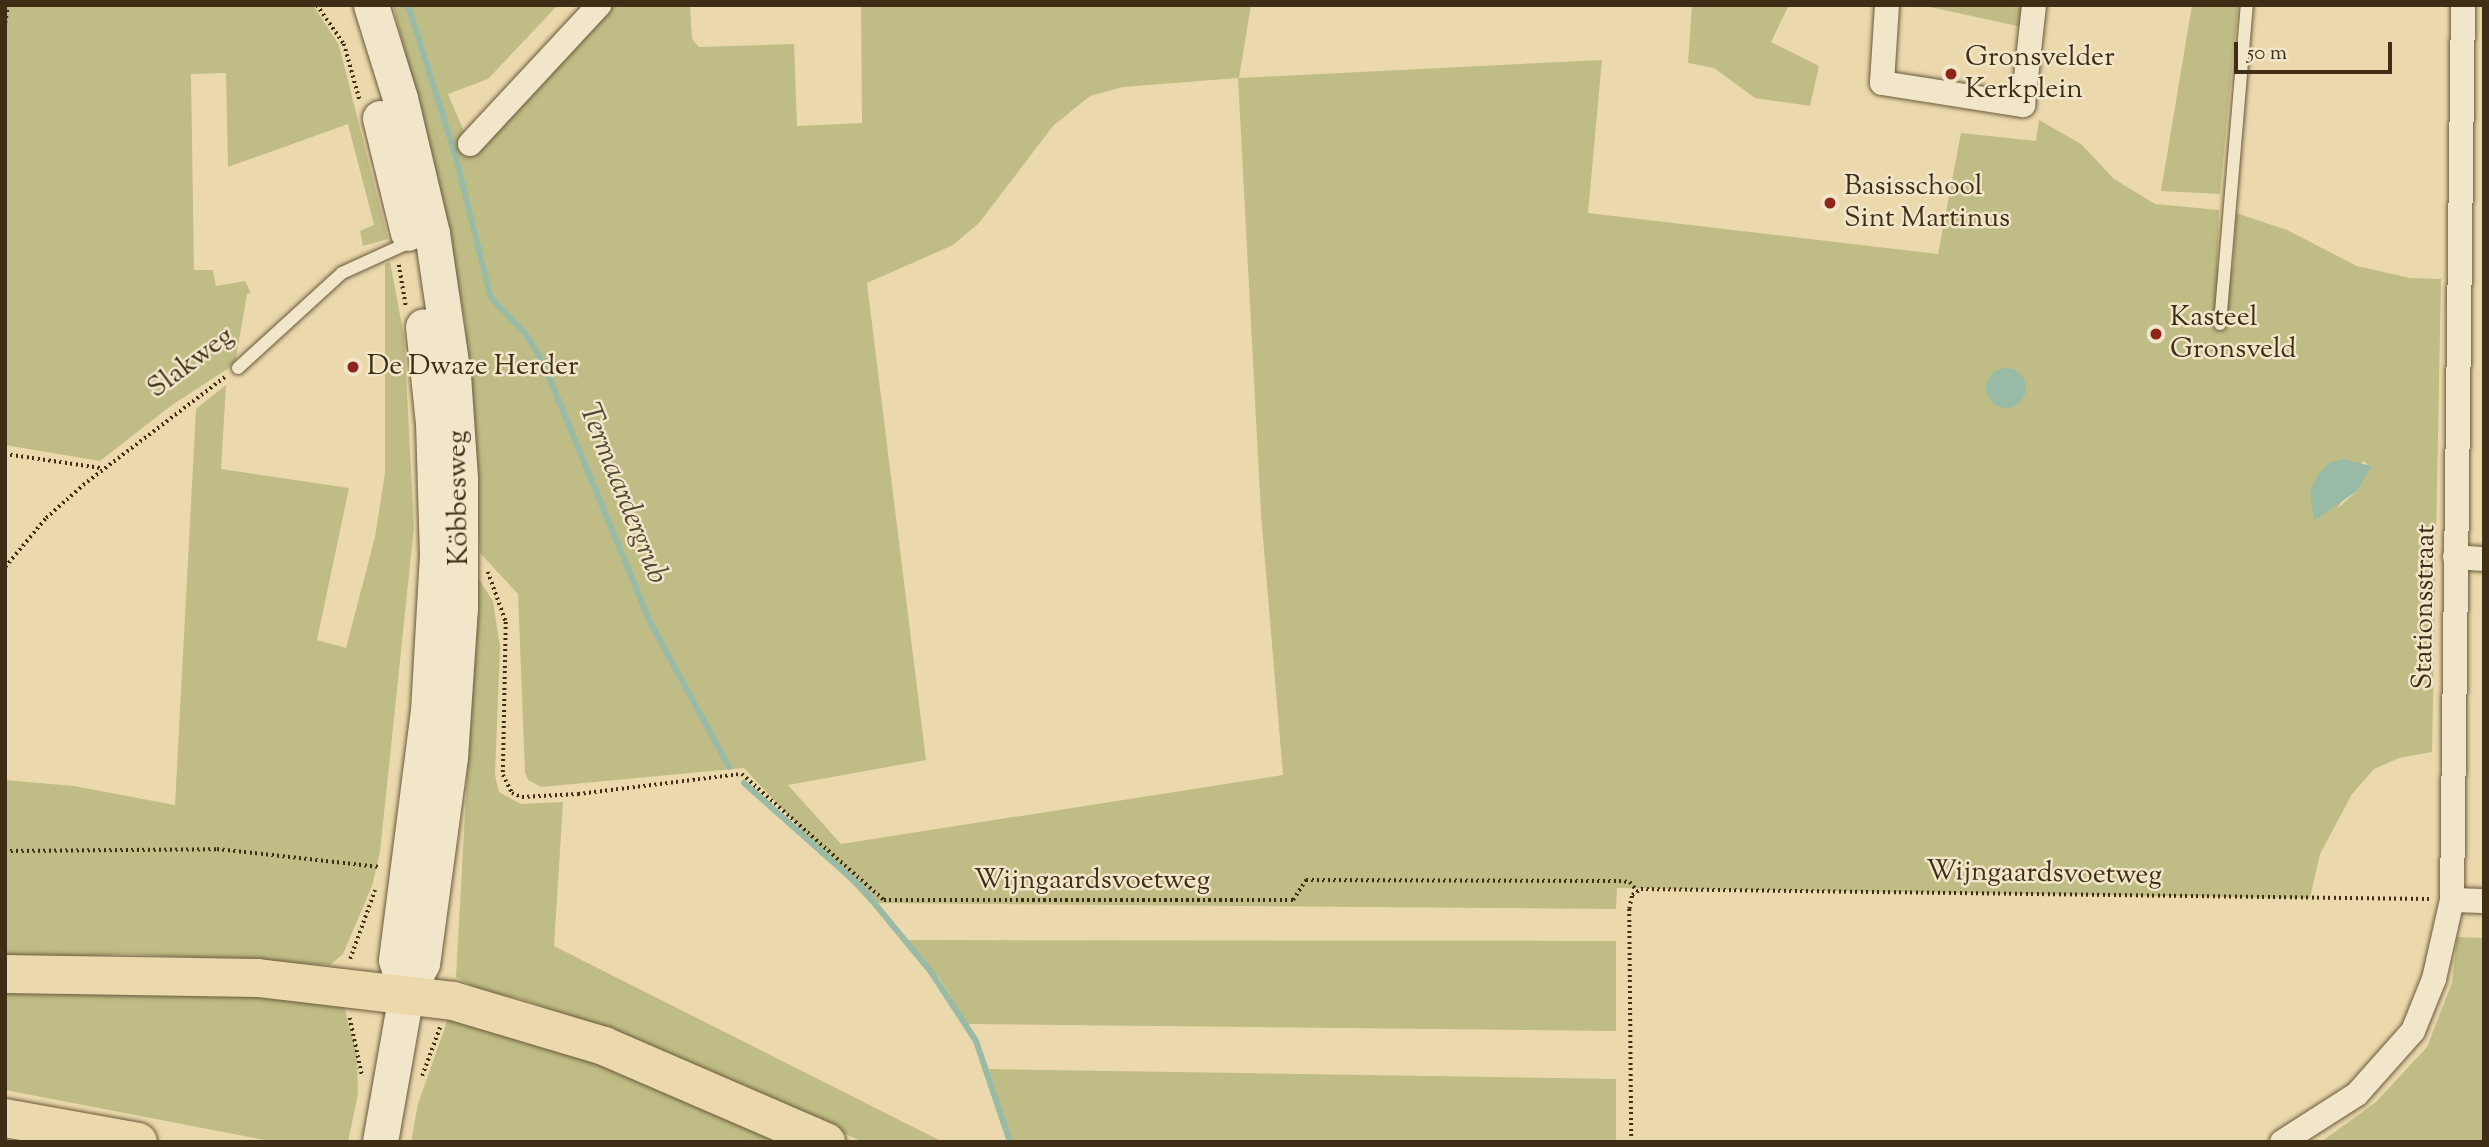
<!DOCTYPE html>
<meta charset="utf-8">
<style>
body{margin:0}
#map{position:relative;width:2489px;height:1147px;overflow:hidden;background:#ebd9ad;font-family:"Sorts Mill Goudy",serif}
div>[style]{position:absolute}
.green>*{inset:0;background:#bfbd85}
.water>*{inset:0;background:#99bba6}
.round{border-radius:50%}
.stream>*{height:6px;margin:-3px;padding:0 3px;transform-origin:3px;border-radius:3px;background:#99bba6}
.path>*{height:3.5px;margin-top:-1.75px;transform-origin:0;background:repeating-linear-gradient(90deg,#3f2e15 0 2px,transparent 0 5.5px)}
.roads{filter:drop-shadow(0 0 2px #6a593b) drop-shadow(0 0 2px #6a593b)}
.lane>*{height:12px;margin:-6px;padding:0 6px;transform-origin:6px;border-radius:6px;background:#f2e6ca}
.street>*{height:24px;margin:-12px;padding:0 12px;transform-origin:12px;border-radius:12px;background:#f2e6ca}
.secondary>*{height:35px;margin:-17.5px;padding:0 17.5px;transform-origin:17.5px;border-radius:17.5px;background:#f2e6ca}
.highway>*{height:38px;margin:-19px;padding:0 19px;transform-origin:19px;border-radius:19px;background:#ebd9ad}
.dots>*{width:19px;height:19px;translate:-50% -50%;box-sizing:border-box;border:4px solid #f2e6ca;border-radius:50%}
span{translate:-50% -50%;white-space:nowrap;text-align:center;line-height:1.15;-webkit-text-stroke:5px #f2e6ca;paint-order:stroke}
.poi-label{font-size:28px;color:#3f2e15}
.left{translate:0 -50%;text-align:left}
.street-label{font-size:28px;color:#3f2e15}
.water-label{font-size:30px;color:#514a32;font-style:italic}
.frame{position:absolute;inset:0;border:7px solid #3f2e15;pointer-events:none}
.scale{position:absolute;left:2234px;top:42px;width:158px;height:32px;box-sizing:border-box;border:4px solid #3f2e15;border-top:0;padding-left:9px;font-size:21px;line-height:24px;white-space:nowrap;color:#3f2e15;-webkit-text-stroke:5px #f2e6ca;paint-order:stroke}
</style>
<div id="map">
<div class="green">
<i style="clip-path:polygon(5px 5px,313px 5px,339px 45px,388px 239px,363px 246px,360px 231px,374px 225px,348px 124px,228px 167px,226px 73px,191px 74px,194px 270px,213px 270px,216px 286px,245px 281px,251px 293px,247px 294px,235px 364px,172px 405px,100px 461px,5px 445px)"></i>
<i style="clip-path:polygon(evenodd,393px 5px,558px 5px,488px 79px,448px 94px,473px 153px,607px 5px,690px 5px,692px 39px,699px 47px,794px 44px,797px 126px,862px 123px,861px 5px,1251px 5px,1239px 78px,1602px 60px,1588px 213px,1938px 254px,1961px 133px,2036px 141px,2039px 120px,2081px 144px,2114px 179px,2155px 204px,2219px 210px,2217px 267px,2233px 268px,2236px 213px,2287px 230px,2357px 266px,2410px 278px,2441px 279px,2432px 752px,2399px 758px,2374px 769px,2352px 794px,2320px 854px,2310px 898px,1617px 888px,1616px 909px,870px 903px,744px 768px,541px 787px,528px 780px,525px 772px,518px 594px,480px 553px,465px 322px,436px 172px,393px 5px,1238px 78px,1261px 514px,1283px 775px,841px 844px,788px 785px,926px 760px,867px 283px,953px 245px,979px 223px,1053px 126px,1090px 96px,1123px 87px,1238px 78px,393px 5px,2007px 368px,2018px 373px,2023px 399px,2012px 407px,2007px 368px,393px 5px,2363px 461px,2371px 467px,2357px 491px,2338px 508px,2363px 461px)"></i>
<i style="clip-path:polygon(1692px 5px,1789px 5px,1771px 42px,1819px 66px,1810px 106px,1755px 98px,1714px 68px,1688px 63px)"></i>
<i style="clip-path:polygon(1921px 5px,2026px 5px,2022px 27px)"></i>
<i style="clip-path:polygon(2192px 5px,2238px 5px,2220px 194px,2161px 191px)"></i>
<i style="clip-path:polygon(390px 262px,404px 336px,414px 527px,380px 852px,372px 886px,343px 954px,330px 965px,128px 954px,5px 959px,5px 780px,74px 786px,175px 805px,196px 409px,226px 385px,221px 469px,349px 488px,317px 640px,346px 648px,375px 537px,385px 473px,385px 264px)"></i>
<i style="clip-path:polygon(478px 578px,493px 601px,500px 647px,495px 775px,499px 792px,521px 804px,563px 802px,554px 946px,943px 1142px,863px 1142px,638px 1041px,522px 999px,481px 991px,456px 977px)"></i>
<i style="clip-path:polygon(2457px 937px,2484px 938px,2484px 1142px,2321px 1142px,2376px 1102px,2427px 1047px,2452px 983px)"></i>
<i style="clip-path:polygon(906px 940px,1616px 941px,1616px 1031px,967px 1024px,940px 979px)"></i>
<i style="clip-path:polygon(129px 982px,344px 1007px,357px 1055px,358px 1094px,348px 1142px,275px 1142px,5px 1090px,5px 987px)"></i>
<i style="clip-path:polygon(450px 1013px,531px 1030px,802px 1142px,411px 1142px,418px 1104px)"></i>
<i style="clip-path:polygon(989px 1069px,1616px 1079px,1616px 1142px,1009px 1142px)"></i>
</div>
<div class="water">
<i class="round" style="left:1986px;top:368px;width:40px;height:40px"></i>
<i style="clip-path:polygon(2343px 459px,2372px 466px,2357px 491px,2314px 521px,2310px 492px,2318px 474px,2329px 463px)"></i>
</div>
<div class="stream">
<i style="left:408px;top:5px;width:156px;rotate:72.5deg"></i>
<i style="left:456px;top:158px;width:144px;rotate:76deg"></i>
<i style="left:491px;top:298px;width:47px;rotate:45.9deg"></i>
<i style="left:524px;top:332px;width:33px;rotate:57deg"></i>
<i style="left:542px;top:360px;width:283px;rotate:67.6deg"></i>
<i style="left:650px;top:622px;width:165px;rotate:61.4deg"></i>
<i style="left:744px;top:783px;width:157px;rotate:41.6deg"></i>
<i style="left:861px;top:887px;width:110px;rotate:50.5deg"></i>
<i style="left:931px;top:972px;width:82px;rotate:56.9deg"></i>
<i style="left:976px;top:1041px;width:107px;rotate:71.4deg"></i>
</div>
<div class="path">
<i style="left:317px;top:5px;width:47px;rotate:55.3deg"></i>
<i style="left:344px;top:44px;width:59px;rotate:74.3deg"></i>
<i style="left:5px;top:23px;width:18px;rotate:-81deg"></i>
<i style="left:399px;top:265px;width:42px;rotate:80.3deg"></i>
<i style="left:5px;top:454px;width:97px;rotate:8.3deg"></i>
<i style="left:5px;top:567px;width:64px;rotate:-50.1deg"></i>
<i style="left:46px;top:518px;width:50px;rotate:-41.7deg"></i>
<i style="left:83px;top:485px;width:178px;rotate:-37.3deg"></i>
<i style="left:488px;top:572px;width:53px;rotate:70.2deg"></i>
<i style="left:506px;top:622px;width:153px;rotate:91.1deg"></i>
<i style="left:503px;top:775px;width:20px;rotate:63deg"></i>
<i style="left:512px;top:793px;width:11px;rotate:22deg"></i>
<i style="left:522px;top:797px;width:56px;rotate:-3.1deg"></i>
<i style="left:578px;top:794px;width:165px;rotate:-7deg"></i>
<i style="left:742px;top:774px;width:190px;rotate:41.6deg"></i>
<i style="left:884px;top:900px;width:409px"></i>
<i style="left:1293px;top:900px;width:24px;rotate:-57deg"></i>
<i style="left:1306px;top:880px;width:313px;rotate:0.2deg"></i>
<i style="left:1619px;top:881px;width:11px;rotate:5deg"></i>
<i style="left:1630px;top:882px;width:11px;rotate:52deg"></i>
<i style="left:5px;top:851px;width:212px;rotate:-0.5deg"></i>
<i style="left:217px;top:849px;width:164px;rotate:6.3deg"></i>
<i style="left:350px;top:959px;width:73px;rotate:-70.1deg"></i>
<i style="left:350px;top:1018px;width:58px;rotate:78.1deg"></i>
<i style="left:422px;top:1076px;width:52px;rotate:-69.8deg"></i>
<i style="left:1631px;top:1142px;width:233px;rotate:-90.5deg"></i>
<i style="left:1629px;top:909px;width:14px;rotate:-78deg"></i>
<i style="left:1632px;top:895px;width:11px;rotate:-34deg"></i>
<i style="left:1641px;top:889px;width:788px;rotate:0.73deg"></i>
</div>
<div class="roads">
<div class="lane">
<i style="left:2220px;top:324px;width:320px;rotate:-85.2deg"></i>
<i style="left:238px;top:368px;width:141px;rotate:-42.4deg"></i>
<i style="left:342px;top:273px;width:77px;rotate:-24.6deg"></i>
</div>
<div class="street">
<i style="left:1887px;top:5px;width:78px;rotate:93.7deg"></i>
<i style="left:1882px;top:83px;width:143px;rotate:8.9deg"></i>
<i style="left:2023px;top:105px;width:101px;rotate:-83.7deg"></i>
<i style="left:470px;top:144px;width:190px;rotate:-47.1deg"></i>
<i style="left:2455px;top:557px;width:29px;rotate:4deg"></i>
<i style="left:2452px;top:900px;width:32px;rotate:2deg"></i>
<i style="left:2282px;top:1142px;width:89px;rotate:-32.6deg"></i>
<i style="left:2357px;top:1094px;width:84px;rotate:-48.4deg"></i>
<i style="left:2413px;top:1031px;width:56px;rotate:-68deg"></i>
<i style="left:2434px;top:979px;width:81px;rotate:-77.2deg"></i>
<i style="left:2452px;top:900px;width:895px;rotate:-89.3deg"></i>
</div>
<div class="secondary">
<i style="left:371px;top:5px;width:97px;rotate:72.7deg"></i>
<i style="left:400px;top:98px;width:139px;rotate:76.7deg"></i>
<i style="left:432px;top:233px;width:144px;rotate:81.6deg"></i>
<i style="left:453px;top:375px;width:103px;rotate:86.1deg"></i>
<i style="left:460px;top:478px;width:129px;rotate:90deg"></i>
<i style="left:460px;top:607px;width:150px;rotate:93.8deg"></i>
<i style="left:450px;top:757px;width:208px;rotate:97.7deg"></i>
<i style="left:422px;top:963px;width:35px;rotate:117deg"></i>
<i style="left:406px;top:994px;width:150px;rotate:100deg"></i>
<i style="left:380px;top:118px;width:118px;rotate:76.3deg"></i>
<i style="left:406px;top:994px;width:35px;rotate:-106deg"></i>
<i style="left:396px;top:960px;width:251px;rotate:-82.7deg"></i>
<i style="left:428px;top:711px;width:155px;rotate:-86.7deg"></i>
<i style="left:437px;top:556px;width:133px;rotate:-91.7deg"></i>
<i style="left:433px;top:423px;width:97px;rotate:-95.9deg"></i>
</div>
<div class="highway">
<i style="left:5px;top:974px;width:253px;rotate:0.9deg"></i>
<i style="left:258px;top:978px;width:196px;rotate:6.7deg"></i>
<i style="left:453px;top:1001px;width:158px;rotate:16.6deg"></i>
<i style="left:604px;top:1046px;width:242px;rotate:23.4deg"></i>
<i style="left:5px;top:1118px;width:135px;rotate:10.2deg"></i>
</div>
</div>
<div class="dots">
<i style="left:1951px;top:74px;background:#8f2418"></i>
<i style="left:1830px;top:203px;background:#8f2418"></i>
<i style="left:2156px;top:334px;background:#8f2418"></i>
<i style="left:353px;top:367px;background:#8f2418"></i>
</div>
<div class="poi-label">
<span class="left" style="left:1965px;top:74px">Gronsvelder<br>Kerkplein</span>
<span class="left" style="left:1844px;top:203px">Basisschool<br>Sint Martinus</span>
<span class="left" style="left:2170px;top:334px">Kasteel<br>Gronsveld</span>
<span class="left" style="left:367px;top:367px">De Dwaze Herder</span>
</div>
<div class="street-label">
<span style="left:191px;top:363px;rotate:-37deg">Slakweg</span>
<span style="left:459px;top:498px;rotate:-91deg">Köbbesweg</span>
<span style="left:2425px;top:607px;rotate:-89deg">Stationsstraat</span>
<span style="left:2044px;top:874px;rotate:1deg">Wijngaardsvoetweg</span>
<span style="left:1092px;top:881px">Wijngaardsvoetweg</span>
</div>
<div class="water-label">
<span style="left:622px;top:494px;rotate:68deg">Termaardergrub</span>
</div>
<div class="frame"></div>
<div class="scale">50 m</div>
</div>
